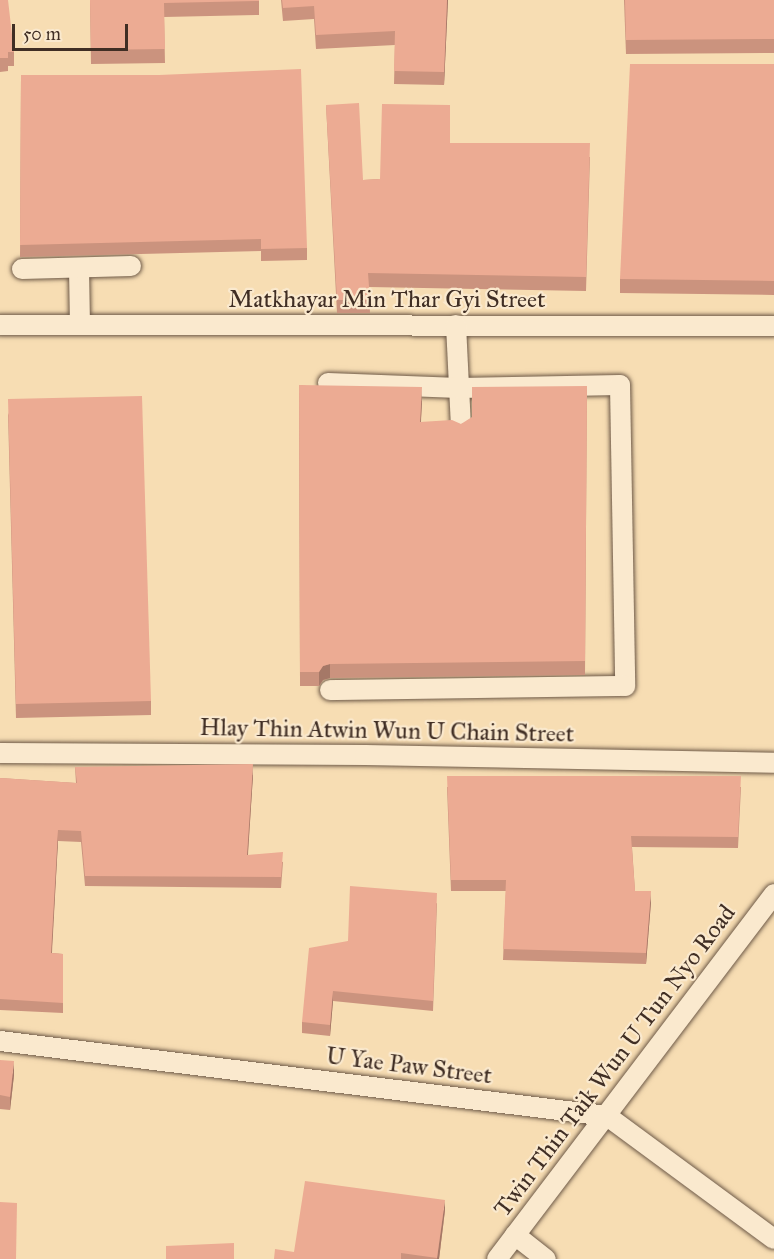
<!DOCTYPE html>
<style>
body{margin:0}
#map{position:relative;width:774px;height:1259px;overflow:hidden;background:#f7ddb3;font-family:"IM FELL Great Primer",serif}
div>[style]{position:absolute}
.roads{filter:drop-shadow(0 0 2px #6e5a48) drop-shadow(0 0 2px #6e5a48)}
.minor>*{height:20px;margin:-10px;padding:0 10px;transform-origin:10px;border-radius:10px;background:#fae9ce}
.wall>*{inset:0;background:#cb937e}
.shaded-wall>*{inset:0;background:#a57867}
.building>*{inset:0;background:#ecab93}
span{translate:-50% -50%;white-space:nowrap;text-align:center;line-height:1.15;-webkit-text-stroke:4.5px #fae9ce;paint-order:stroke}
.street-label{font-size:24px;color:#402e24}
.scale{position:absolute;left:12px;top:24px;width:116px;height:27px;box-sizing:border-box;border:3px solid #402e24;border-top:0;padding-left:8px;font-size:18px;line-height:21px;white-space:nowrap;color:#402e24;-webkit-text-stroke:4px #fae9ce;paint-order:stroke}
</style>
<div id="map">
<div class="roads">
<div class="minor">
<i style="left:79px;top:268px;width:57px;rotate:89deg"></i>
<i style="left:22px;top:269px;width:109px;rotate:-1.6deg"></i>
<i style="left:0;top:325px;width:774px;rotate:0.07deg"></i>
<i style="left:456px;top:325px;width:101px;rotate:87.2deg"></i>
<i style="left:328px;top:383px;width:131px;rotate:2.2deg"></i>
<i style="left:459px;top:388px;width:161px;rotate:-1.1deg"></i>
<i style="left:620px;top:385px;width:301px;rotate:89deg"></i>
<i style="left:625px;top:686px;width:295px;rotate:179.2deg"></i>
<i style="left:0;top:753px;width:365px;rotate:0.3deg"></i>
<i style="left:365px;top:755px;width:409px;rotate:1.1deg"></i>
<i style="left:0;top:1041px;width:612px;rotate:7.04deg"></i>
<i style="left:607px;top:1116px;width:207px;rotate:36.4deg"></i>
<i style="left:515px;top:1235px;width:39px;rotate:38deg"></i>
<i style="left:497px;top:1259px;width:458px;rotate:-52.8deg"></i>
</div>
</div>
<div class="wall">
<i style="clip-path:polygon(0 0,14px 52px,14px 66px,8px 66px,8px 71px,0 72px)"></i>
<i style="clip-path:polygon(90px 0,259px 0,259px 15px,164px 17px,165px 63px,91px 64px)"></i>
<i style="clip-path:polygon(281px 0,448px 0,444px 85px,394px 84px,395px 45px,316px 49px,314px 19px,283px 21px)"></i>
<i style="clip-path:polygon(624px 0,774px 0,774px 53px,626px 54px)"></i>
<i style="clip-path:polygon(774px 64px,774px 295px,620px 293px,620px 279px)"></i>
<i style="clip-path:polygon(21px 75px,307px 248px,307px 260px,261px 261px,261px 251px,20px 257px)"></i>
<i style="clip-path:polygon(326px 105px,363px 180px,380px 179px,450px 143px,590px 157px,586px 291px,369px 287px,370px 313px,337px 313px)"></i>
<i style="clip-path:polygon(299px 385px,422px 401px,421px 422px,461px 424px,587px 386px,585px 675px,330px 678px,323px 680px,319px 686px,300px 686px)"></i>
<i style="clip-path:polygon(8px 413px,151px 701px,151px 715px,16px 718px)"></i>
<i style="clip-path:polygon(75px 767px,253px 775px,248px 855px,283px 862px,281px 888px,85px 886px,81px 842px,58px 841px,52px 953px,63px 954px,63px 1013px,0 1010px,0 778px,76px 783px)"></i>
<i style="clip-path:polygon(447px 787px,741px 787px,738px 848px,632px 847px,635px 891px,651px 902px,646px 964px,503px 960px,506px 891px,451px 891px)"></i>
<i style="clip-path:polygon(437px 903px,433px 1011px,333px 1001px,330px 1036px,302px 1033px,302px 1022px,348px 941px)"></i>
<i style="clip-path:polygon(0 1060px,14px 1075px,10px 1110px,0 1109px)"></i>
<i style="clip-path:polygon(445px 1210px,439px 1259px,274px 1259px,294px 1252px)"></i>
</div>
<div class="shaded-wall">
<i style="clip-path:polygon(447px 0,448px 0,444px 85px,444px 72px)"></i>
<i style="clip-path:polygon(422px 387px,422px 401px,420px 436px,420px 422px)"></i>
<i style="clip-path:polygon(330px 664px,330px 678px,323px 680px,319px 686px,319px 672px,323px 666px)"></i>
<i style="clip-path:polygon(253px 764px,253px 775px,247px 866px,247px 855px)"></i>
<i style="clip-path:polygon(58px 830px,58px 841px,51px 964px,51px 953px)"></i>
<i style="clip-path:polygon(651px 891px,651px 902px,646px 964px,646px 953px)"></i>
<i style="clip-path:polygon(333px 991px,333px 1001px,330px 1036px,330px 1025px)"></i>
<i style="clip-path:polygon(14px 1061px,14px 1075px,10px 1110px,10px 1097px)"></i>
<i style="clip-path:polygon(445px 1200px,445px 1210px,439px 1259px,437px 1259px)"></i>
</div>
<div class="building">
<i style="clip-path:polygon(0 0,8px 0,14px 52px,8px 52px,8px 58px,0 58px)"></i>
<i style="clip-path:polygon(90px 0,259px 0,259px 1px,164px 3px,165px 49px,91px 50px)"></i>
<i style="clip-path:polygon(282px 0,447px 0,444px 72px,394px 71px,395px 31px,316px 35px,314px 6px,283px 8px)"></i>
<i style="clip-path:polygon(625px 0,774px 0,774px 39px,626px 40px)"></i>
<i style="clip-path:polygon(630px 64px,774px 64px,774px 281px,620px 279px)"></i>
<i style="clip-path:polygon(301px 69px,307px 248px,261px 249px,261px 239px,20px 245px,21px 75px,159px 75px)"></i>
<i style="clip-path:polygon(359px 103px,363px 180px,380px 179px,382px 104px,450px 105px,450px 143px,590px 143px,586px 277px,368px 273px,370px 300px,337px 300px,326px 105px)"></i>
<i style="clip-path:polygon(299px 385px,422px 387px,420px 422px,452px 420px,461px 424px,472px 417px,472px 387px,587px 386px,585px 661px,330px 664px,323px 666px,319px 672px,300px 672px)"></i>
<i style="clip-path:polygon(142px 396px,151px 701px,16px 704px,8px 399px)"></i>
<i style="clip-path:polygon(253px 764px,247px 855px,283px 852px,281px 877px,85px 876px,81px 831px,58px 830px,51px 953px,63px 954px,63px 1003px,0 999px,0 778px,77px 783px,75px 767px)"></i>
<i style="clip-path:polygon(447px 776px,741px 776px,738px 837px,631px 836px,635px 891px,651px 891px,646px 953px,503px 949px,506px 880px,451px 880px)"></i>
<i style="clip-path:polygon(350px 886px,437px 893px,433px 1001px,333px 991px,330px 1025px,302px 1022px,309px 948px,348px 941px)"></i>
<i style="clip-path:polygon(0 1060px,14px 1061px,10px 1097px,0 1095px)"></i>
<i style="clip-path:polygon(305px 1181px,445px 1200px,437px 1258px,401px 1253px,401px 1259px,274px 1259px,275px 1249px,294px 1252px)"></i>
<i style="clip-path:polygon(0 1202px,17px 1203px,16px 1259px,0 1259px)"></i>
<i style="clip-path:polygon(234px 1243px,234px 1259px,166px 1259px,166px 1246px)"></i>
</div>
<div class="street-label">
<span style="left:387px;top:300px">Matkhayar Min Thar Gyi Street</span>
<span style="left:387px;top:731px;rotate:1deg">Hlay Thin Atwin Wun U Chain Street</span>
<span style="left:615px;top:1061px;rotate:-53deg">Twin Thin Taik Wun U Tun Nyo Road</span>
<span style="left:409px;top:1066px;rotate:7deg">U Yae Paw Street</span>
</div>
<div class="scale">50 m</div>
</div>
